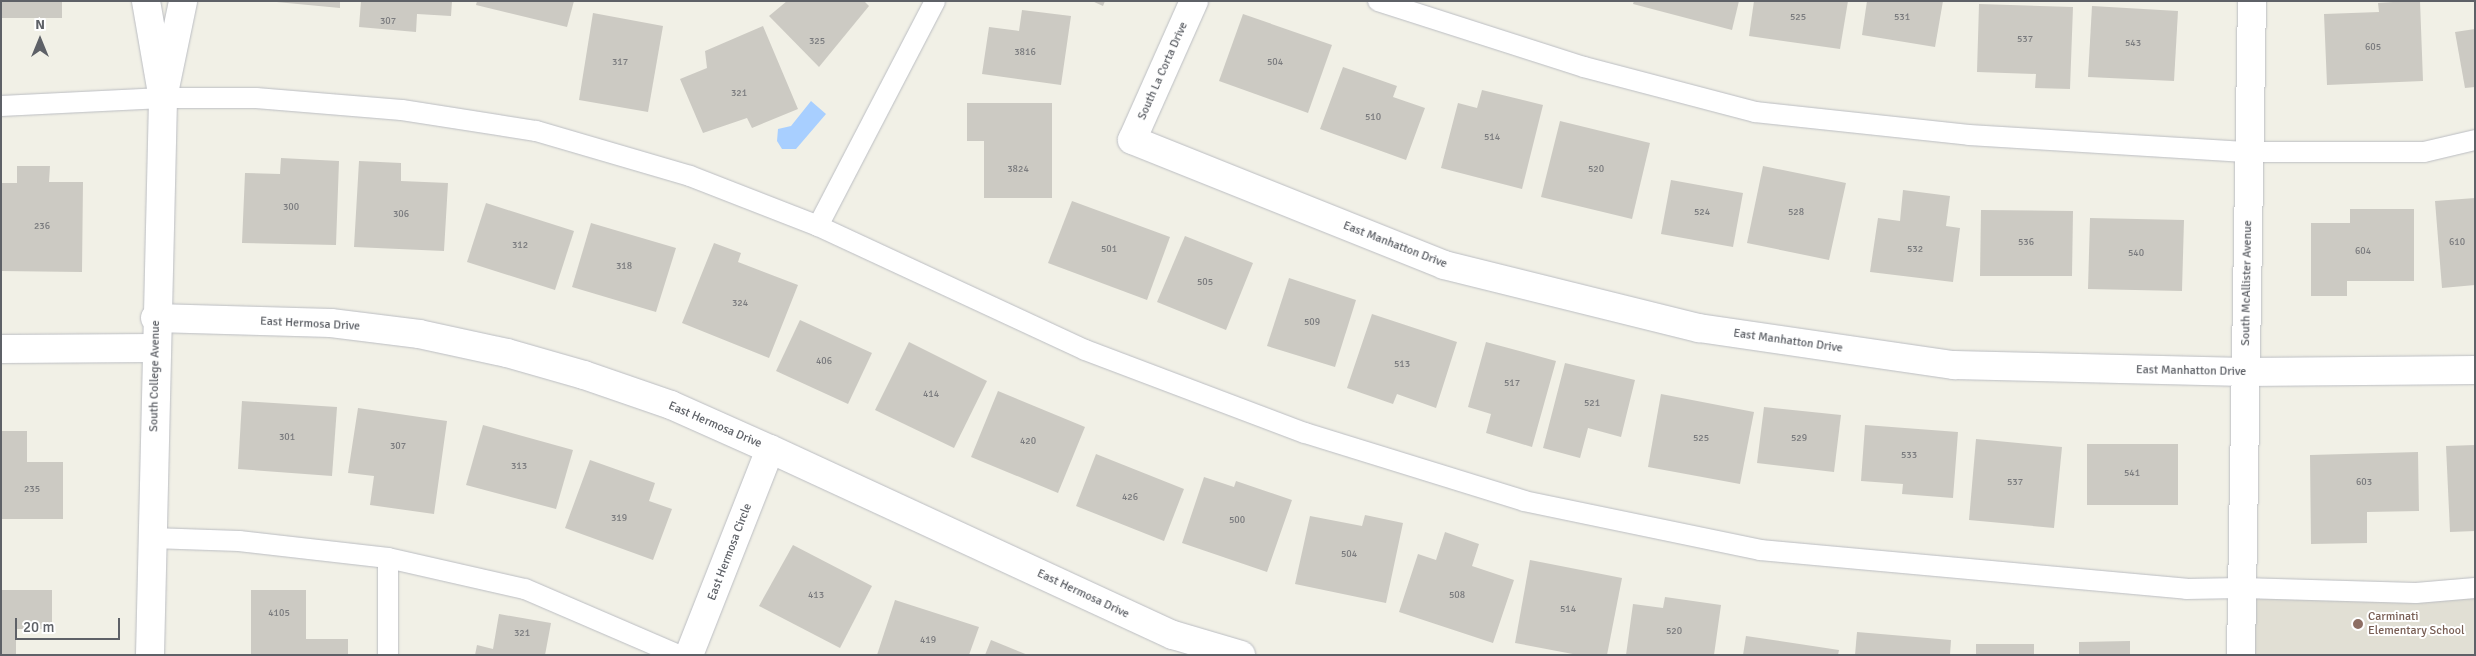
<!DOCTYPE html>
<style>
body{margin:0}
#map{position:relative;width:2476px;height:656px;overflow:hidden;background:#f1f0e6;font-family:Signika,sans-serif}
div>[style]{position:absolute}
.education>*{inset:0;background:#e1dfd4}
.water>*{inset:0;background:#a8cfff}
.building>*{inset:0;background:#cccac3}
.roads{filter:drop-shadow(0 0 1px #bbbdc2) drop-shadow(0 0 1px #bbbdc2)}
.service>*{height:20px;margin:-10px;padding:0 10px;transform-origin:10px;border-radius:10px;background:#fff}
.minor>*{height:28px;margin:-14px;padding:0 14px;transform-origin:14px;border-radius:14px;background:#fff}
.tertiary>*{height:28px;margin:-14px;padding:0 14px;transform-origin:14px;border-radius:14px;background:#fff}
.dots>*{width:14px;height:14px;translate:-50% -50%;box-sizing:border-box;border:2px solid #fff;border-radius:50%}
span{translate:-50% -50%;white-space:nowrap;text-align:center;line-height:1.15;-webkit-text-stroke:4px #fff;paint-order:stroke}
.number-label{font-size:10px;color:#7a7b7e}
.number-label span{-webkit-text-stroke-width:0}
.street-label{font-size:12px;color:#5e6167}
.education-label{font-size:12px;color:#785e54}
.left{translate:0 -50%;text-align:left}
.frame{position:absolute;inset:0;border:2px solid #5e6167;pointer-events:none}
.north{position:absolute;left:15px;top:15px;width:50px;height:50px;-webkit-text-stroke:4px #fff;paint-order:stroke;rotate:0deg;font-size:14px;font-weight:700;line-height:20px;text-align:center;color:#5e6167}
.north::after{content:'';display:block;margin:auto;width:18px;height:22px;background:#5e6167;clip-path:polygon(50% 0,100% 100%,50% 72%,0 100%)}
.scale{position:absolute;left:15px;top:618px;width:105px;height:22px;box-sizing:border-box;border:2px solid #5e6167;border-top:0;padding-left:6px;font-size:15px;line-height:18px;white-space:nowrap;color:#5e6167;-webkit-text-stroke:4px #fff;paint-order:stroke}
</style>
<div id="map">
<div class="education">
<i style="clip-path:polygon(2241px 588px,2475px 588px,2475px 655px,2241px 655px)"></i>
</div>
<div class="water">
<i style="clip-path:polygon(811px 101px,826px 114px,796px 149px,782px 149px,777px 141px,778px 129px,791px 126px)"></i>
</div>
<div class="building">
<i style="clip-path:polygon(1px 1px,62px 1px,62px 18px,1px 18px)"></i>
<i style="clip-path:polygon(266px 1px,340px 1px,340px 8px)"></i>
<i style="clip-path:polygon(361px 1px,452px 1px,451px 16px,417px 14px,416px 32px,359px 27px)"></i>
<i style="clip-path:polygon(477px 1px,574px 1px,567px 27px,476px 5px)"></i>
<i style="clip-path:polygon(787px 1px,864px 1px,869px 6px,819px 67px,769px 16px)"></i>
<i style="clip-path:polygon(1092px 1px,1105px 1px,1103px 6px)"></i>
<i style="clip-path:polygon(1634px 1px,1739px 1px,1732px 30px,1633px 4px)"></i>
<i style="clip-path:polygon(1754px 1px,1848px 1px,1840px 49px,1749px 36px)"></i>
<i style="clip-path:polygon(1867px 1px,1943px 1px,1935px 47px,1862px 35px)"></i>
<i style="clip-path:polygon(2408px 1px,2420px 1px,2423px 81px,2327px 85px,2324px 14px,2379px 12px,2378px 3px)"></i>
<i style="clip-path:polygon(1979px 4px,2073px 7px,2070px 89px,2035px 88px,2036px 74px,1977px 72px)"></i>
<i style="clip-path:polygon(2092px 6px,2178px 11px,2174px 81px,2088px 77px)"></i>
<i style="clip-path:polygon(1022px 10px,1071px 16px,1061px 85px,982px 74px,989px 27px,1019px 31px)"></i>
<i style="clip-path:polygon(593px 13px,663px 26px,648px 112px,579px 100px)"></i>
<i style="clip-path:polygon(1243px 14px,1332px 45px,1308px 113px,1219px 81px)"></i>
<i style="clip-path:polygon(763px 26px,798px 109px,752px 128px,747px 118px,703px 133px,680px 79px,707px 68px,705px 51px)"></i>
<i style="clip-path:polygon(2475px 29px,2475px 87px,2465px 88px,2455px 32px)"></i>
<i style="clip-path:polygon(1343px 67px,1397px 86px,1393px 97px,1425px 108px,1406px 160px,1320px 129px)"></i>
<i style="clip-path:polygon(1482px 90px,1543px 105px,1522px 189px,1441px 168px,1458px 103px,1477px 108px)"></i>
<i style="clip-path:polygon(967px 103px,1052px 103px,1052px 198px,984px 198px,984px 141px,967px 141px)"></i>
<i style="clip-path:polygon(1560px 121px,1650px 143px,1632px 219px,1541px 197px)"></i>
<i style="clip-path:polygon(281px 158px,339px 161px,336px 245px,242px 243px,245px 173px,280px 174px)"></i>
<i style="clip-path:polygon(359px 161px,401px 163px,401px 181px,448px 183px,444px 251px,354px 247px)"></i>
<i style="clip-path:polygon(17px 166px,50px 166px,49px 182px,83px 182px,82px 272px,1px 271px,1px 183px,17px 183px)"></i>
<i style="clip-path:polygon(1763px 166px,1846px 183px,1829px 260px,1747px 243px)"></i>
<i style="clip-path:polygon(1671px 180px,1743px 193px,1733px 247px,1661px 234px)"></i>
<i style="clip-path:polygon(1903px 190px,1950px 196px,1946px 226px,1960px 228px,1953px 282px,1870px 272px,1878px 218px,1900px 221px)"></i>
<i style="clip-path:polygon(2475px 198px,2475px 285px,2442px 288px,2435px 201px)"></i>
<i style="clip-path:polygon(1072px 201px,1170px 237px,1147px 300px,1048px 263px)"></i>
<i style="clip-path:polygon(486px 203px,574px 231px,555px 290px,467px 262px)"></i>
<i style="clip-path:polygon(2350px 209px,2414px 209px,2414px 281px,2347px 281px,2347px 296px,2311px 296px,2311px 223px,2350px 223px)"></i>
<i style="clip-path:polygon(1981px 210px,2073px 211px,2072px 276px,1980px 276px)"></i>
<i style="clip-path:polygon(2090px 218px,2184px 220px,2182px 291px,2088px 289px)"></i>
<i style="clip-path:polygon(591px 223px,676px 248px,656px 312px,572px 287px)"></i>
<i style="clip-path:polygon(1185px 236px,1253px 263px,1226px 330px,1157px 302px)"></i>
<i style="clip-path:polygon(714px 243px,741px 253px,738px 262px,798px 285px,769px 358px,682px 323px)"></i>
<i style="clip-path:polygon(1289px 278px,1356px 300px,1335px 367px,1267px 346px)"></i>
<i style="clip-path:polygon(1372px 314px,1457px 342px,1436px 408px,1397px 394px,1393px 404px,1347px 388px)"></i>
<i style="clip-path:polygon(800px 320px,872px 353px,848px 404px,776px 371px)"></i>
<i style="clip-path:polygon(909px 342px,987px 381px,954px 448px,875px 410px)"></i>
<i style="clip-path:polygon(1486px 342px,1556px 361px,1532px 447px,1486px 433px,1491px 414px,1468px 407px)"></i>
<i style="clip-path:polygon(1565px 363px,1635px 380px,1621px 437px,1588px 428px,1580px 458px,1543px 448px)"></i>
<i style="clip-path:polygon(998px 391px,1085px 427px,1058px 493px,971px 457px)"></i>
<i style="clip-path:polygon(1661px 394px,1754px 412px,1740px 484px,1648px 467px)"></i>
<i style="clip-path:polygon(242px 401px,337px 407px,332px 476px,238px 469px)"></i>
<i style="clip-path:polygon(1764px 407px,1841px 415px,1834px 472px,1757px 463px)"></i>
<i style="clip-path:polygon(358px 408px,447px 421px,434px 514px,370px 505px,374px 476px,348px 473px)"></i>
<i style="clip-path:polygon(483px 425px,573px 450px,556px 509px,466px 485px)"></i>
<i style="clip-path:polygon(1865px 425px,1958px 432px,1953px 498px,1902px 494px,1903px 484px,1861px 481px)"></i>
<i style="clip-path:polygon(1px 431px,27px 431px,27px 462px,63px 462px,63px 519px,1px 519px)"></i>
<i style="clip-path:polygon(1976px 439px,2062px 447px,2054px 528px,1969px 520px)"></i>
<i style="clip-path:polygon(2087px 444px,2178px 444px,2178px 505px,2087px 505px)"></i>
<i style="clip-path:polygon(2475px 445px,2475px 531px,2450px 532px,2446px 446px)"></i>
<i style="clip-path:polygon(2418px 452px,2419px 511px,2367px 512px,2367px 543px,2311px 544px,2310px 455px)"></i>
<i style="clip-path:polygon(1096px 454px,1184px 489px,1164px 541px,1076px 506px)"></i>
<i style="clip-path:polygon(590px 460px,655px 483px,649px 501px,672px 509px,653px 560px,565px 528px)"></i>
<i style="clip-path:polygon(1204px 477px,1234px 487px,1236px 481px,1292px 500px,1267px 572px,1182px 543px)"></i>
<i style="clip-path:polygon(1365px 515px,1403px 523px,1386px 603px,1295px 584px,1310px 516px,1362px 526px)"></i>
<i style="clip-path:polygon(1445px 532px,1479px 544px,1472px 566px,1514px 580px,1493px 643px,1399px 612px,1418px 554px,1436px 560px)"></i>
<i style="clip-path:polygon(793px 545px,872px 586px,840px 648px,759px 606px)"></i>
<i style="clip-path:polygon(1530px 560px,1622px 578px,1607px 655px,1578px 655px,1515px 643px)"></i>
<i style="clip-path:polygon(1px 590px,52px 590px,52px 629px,16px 629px,16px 655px,1px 655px)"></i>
<i style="clip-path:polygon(251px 590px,306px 590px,306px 639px,348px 639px,348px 655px,251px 655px)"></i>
<i style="clip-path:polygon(1665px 597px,1721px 605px,1714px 655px,1626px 655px,1633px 604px,1663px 608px)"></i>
<i style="clip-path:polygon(895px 600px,979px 627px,969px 655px,877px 655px)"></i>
<i style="clip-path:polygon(499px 614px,551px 623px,545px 655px,475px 655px,477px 645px,493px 649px)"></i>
<i style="clip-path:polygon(1857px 632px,1951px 640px,1950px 655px,1855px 655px)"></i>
<i style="clip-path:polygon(1746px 636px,1839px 650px,1838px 655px,1743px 655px)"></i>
<i style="clip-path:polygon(991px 640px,1028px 655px,985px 655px)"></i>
<i style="clip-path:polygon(2130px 641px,2130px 655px,2079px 655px,2079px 642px)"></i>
<i style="clip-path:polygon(1976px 644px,2034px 644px,2034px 655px,1976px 655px)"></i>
</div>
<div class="roads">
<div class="service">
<i style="left:1378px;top:1px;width:216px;rotate:17.8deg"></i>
<i style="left:1584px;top:67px;width:177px;rotate:14.7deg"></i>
<i style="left:1755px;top:112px;width:215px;rotate:6.1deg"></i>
<i style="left:1969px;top:135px;width:281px;rotate:3.5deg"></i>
<i style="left:2249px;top:152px;width:175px"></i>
<i style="left:2424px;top:152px;width:52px;rotate:-13.2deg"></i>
<i style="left:1px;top:106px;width:162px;rotate:-2.8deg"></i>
<i style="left:163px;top:98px;width:93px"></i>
<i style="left:256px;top:98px;width:146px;rotate:4.7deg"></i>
<i style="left:402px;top:110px;width:136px;rotate:8.9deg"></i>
<i style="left:536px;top:131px;width:160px;rotate:16.3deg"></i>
<i style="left:690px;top:176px;width:137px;rotate:21.3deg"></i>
<i style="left:818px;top:226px;width:294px;rotate:24.9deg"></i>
<i style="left:1085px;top:350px;width:235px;rotate:20.7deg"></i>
<i style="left:1305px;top:433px;width:229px;rotate:17.2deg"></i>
<i style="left:1524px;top:501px;width:241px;rotate:11.7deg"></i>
<i style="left:1760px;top:550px;width:428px;rotate:5.2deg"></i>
<i style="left:2186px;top:589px;width:55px;rotate:-1deg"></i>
<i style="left:2241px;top:588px;width:175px;rotate:1.6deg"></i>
<i style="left:2416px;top:593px;width:59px;rotate:-4.8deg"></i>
<i style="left:818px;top:226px;width:254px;rotate:-62.5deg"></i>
<i style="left:152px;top:538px;width:87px;rotate:2deg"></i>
<i style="left:239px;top:541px;width:150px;rotate:6.5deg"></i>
<i style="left:388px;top:558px;width:140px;rotate:12.8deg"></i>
<i style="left:525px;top:589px;width:167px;rotate:23.3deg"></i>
<i style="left:388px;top:558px;width:97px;rotate:90deg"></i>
</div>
<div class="minor">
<i style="left:1194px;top:1px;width:152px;rotate:114deg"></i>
<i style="left:1132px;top:140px;width:336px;rotate:21.8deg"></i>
<i style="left:1444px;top:265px;width:263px;rotate:13.9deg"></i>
<i style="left:1699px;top:328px;width:258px;rotate:8.3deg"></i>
<i style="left:1954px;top:365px;width:291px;rotate:1.4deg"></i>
<i style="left:2245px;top:372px;width:230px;rotate:-0.5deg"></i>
<i style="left:155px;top:318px;width:176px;rotate:1.6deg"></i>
<i style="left:331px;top:323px;width:89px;rotate:7.1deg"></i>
<i style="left:419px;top:334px;width:90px;rotate:12.2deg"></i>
<i style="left:507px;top:353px;width:80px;rotate:15.9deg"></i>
<i style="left:584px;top:375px;width:92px;rotate:19deg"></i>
<i style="left:671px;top:405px;width:108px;rotate:24deg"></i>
<i style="left:770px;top:449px;width:444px;rotate:24.8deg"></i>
<i style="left:1173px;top:635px;width:71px;rotate:16.4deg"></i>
<i style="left:1px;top:349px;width:153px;rotate:-0.4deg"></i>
<i style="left:689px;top:655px;width:221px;rotate:-68.5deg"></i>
<i style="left:2241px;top:655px;width:654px;rotate:-89.04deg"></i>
</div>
<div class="tertiary">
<i style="left:146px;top:1px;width:88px;rotate:80.2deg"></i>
<i style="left:150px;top:655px;width:557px;rotate:-88.66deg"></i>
<i style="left:163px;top:98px;width:99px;rotate:-78.3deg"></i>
</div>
</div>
<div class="dots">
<i style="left:2358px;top:624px;background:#8d6e63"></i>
</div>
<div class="number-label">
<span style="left:1798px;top:18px">525</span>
<span style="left:1902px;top:18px">531</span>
<span style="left:388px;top:22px">307</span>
<span style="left:2025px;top:40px">537</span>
<span style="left:817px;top:42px">325</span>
<span style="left:2133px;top:44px">543</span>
<span style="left:2373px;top:48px">605</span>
<span style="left:1025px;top:53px">3816</span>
<span style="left:620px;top:63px">317</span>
<span style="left:1275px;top:63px">504</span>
<span style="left:739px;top:94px">321</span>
<span style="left:1373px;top:118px">510</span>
<span style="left:1492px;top:138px">514</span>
<span style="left:1018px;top:170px">3824</span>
<span style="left:1596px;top:170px">520</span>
<span style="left:291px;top:208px">300</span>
<span style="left:1702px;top:213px">524</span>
<span style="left:1796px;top:213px">528</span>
<span style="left:401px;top:215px">306</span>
<span style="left:42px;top:227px">236</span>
<span style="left:2026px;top:243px">536</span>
<span style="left:2457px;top:243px">610</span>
<span style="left:520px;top:246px">312</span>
<span style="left:1109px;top:250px">501</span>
<span style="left:1915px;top:250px">532</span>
<span style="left:2363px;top:252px">604</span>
<span style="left:2136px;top:254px">540</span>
<span style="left:624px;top:267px">318</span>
<span style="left:1205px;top:283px">505</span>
<span style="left:740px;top:304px">324</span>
<span style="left:1312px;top:323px">509</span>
<span style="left:824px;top:362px">406</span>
<span style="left:1402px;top:365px">513</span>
<span style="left:1512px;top:384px">517</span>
<span style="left:931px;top:395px">414</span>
<span style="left:1592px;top:404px">521</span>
<span style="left:287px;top:438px">301</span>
<span style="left:1701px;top:439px">525</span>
<span style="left:1799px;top:439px">529</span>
<span style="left:1028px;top:442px">420</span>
<span style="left:398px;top:447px">307</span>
<span style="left:1909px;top:456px">533</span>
<span style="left:519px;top:467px">313</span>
<span style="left:2132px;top:474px">541</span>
<span style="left:2015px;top:483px">537</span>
<span style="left:2364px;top:483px">603</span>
<span style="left:32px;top:490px">235</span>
<span style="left:1130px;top:498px">426</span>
<span style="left:619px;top:519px">319</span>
<span style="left:1237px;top:521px">500</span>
<span style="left:1349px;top:555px">504</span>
<span style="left:816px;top:596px">413</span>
<span style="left:1457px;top:596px">508</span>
<span style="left:1568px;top:610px">514</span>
<span style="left:279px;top:614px">4105</span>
<span style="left:1674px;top:632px">520</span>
<span style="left:522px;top:634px">321</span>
<span style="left:928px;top:641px">419</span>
</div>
<div class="street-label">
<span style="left:1163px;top:71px;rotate:-66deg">South La Corta Drive</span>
<span style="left:1395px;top:245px;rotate:21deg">East Manhatton Drive</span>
<span style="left:2247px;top:283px;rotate:-89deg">South McAllister Avenue</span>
<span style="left:310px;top:324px;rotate:3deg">East Hermosa Drive</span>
<span style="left:1788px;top:341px;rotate:8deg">East Manhatton Drive</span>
<span style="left:2191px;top:371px;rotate:1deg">East Manhatton Drive</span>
<span style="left:155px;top:376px;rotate:-89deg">South College Avenue</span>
<span style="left:715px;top:425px;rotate:23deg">East Hermosa Drive</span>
<span style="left:730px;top:552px;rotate:-69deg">East Hermosa Circle</span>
<span style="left:1083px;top:594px;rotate:25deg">East Hermosa Drive</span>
</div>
<div class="education-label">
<span class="left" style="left:2368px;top:624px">Carminati<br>Elementary School</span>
</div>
<div class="frame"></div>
<div class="north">N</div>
<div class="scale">20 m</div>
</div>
